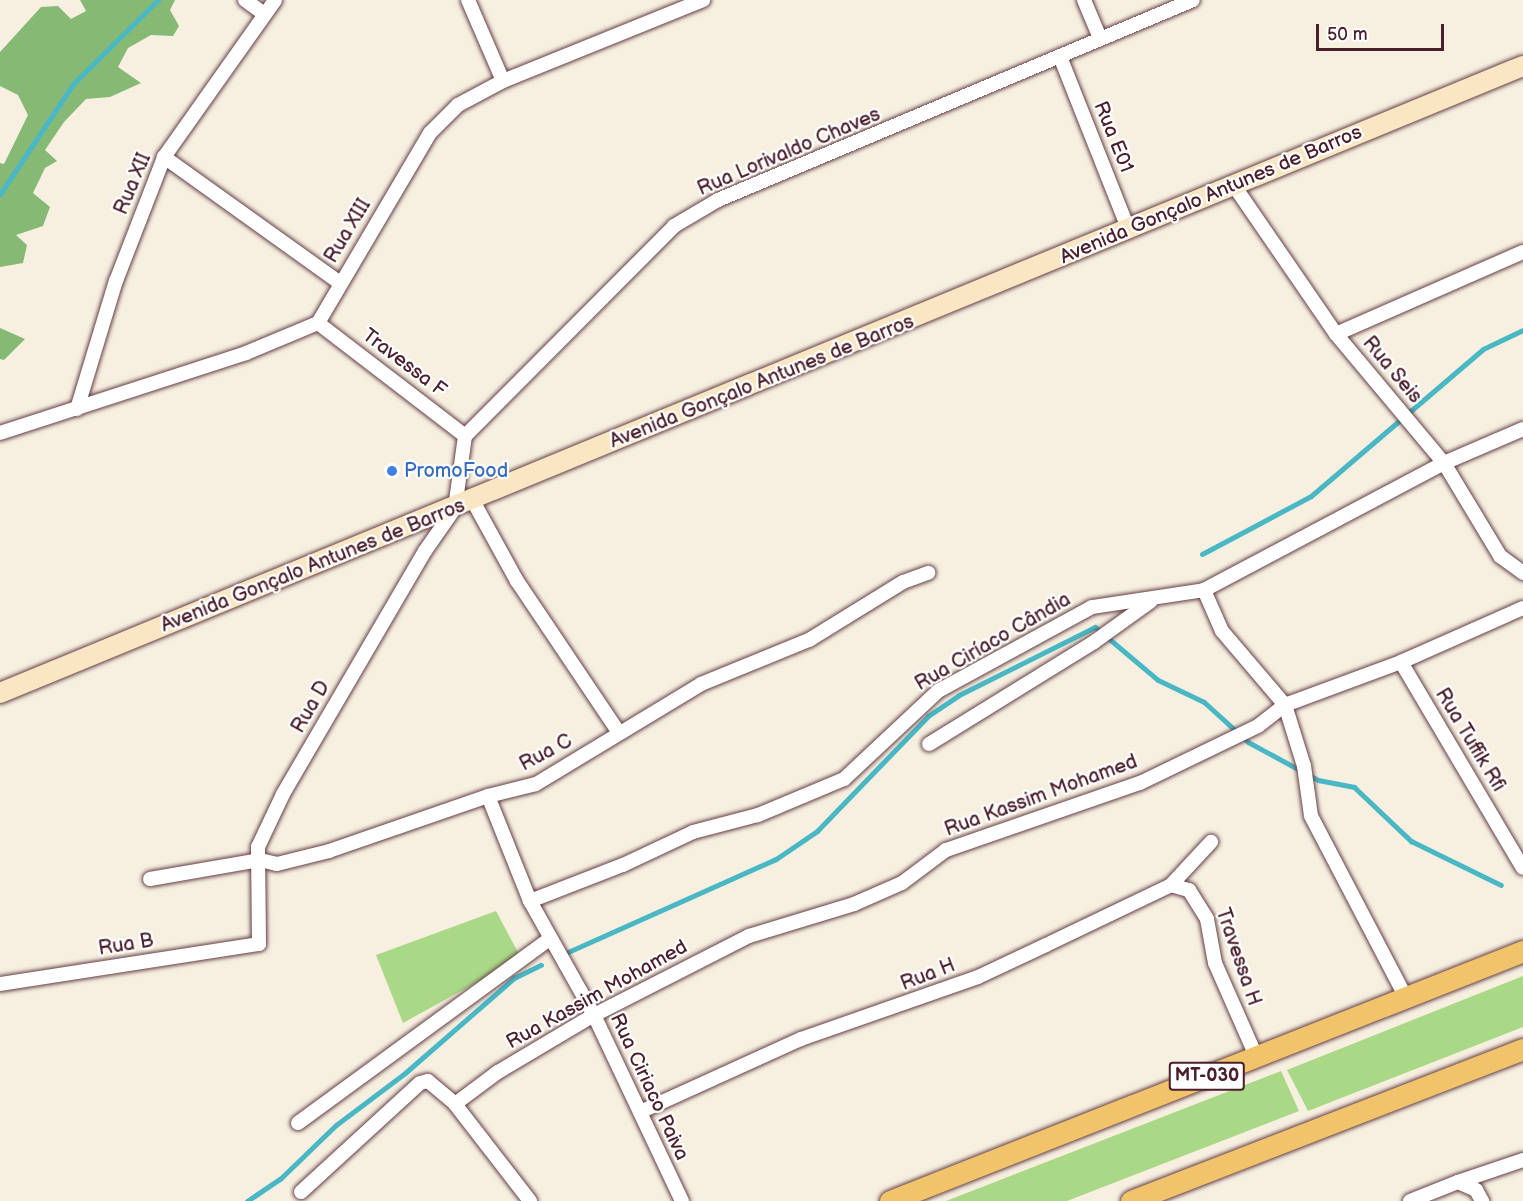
<!DOCTYPE html>
<meta charset="utf-8">
<style>
body{margin:0}
#map{position:relative;width:1523px;height:1201px;overflow:hidden;background:#f7f0e0;font-family:"Balsamiq Sans",sans-serif}
div>[style]{position:absolute}
.green>*{inset:0;background:#a9d986}
.forest>*{inset:0;background:#86b973}
.stream>*{height:5px;margin:-2.5px;padding:0 2.5px;transform-origin:2.5px;border-radius:2.5px;background:#4ab7c5}
.roads{filter:drop-shadow(0 0 2px #643e46) drop-shadow(0 0 2px #643e46)}
.minor>*{height:14px;margin:-7px;padding:0 7px;transform-origin:7px;border-radius:7px;background:#fff}
.secondary>*{height:20px;margin:-10px;padding:0 10px;transform-origin:10px;border-radius:10px;background:#f9e7c3}
.primary>*{height:21px;margin:-10.5px;padding:0 10.5px;transform-origin:10.5px;border-radius:10.5px;background:#f1c36a}
.dots>*{width:16px;height:16px;translate:-50% -50%;box-sizing:border-box;border:3px solid #fff;border-radius:50%}
span{translate:-50% -50%;white-space:nowrap;text-align:center;line-height:1.15;-webkit-text-stroke:4.5px #fff;paint-order:stroke}
.shield-label span{padding:2px 4px;background:#fff;border:2px solid;border-radius:4px;-webkit-text-stroke-width:0}
.shield-label{font-size:18px;color:#4a1f2b;font-weight:700}
.street-label{font-size:20px;color:#4a1f2b}
.shop-label{font-size:20px;color:#366cbe}
.left{translate:0 -50%;text-align:left}
.scale{position:absolute;left:1316px;top:24px;width:128px;height:27px;box-sizing:border-box;border:3px solid #4a1f2b;border-top:0;padding-left:8px;font-size:18px;line-height:21px;white-space:nowrap;color:#4a1f2b;-webkit-text-stroke:4px #fff;paint-order:stroke}
</style>
<div id="map">
<div class="green">
<i style="clip-path:polygon(496px 911px,521px 958px,403px 1023px,376px 955px)"></i>
<i style="clip-path:polygon(1523px 976px,1523px 1027px,1308px 1111px,1287px 1070px)"></i>
<i style="clip-path:polygon(1281px 1071px,1299px 1111px,1067px 1201px,946px 1201px)"></i>
</div>
<div class="forest">
<i style="clip-path:polygon(80px 0,175px 0,170px 10px,179px 26px,173px 36px,151px 35px,128px 48px,118px 67px,141px 83px,110px 97px,86px 99px,64px 122px,45px 150px,57px 161px,45px 168px,33px 193px,50px 207px,43px 226px,16px 235px,27px 245px,23px 263px,0 267px,0 163px,4px 164px,28px 115px,18px 95px,0 86px,0 52px,41px 7px,58px 6px,71px 19px,86px 11px)"></i>
<i style="clip-path:polygon(0 328px,25px 339px,4px 360px,0 359px)"></i>
</div>
<div class="stream">
<i style="left:0;top:194px;width:132px;rotate:-56.4deg"></i>
<i style="left:73px;top:84px;width:120px;rotate:-44.7deg"></i>
<i style="left:1202px;top:554px;width:123px;rotate:-28deg"></i>
<i style="left:1311px;top:496px;width:226px;rotate:-40.5deg"></i>
<i style="left:1483px;top:349px;width:44px;rotate:-25.4deg"></i>
<i style="left:568px;top:952px;width:228px;rotate:-24.1deg"></i>
<i style="left:776px;top:859px;width:50px;rotate:-34.3deg"></i>
<i style="left:817px;top:831px;width:160px;rotate:-46deg"></i>
<i style="left:928px;top:716px;width:37px;rotate:-34deg"></i>
<i style="left:959px;top:695px;width:152px;rotate:-26.6deg"></i>
<i style="left:1095px;top:627px;width:82px;rotate:40.1deg"></i>
<i style="left:1158px;top:680px;width:51px;rotate:25.6deg"></i>
<i style="left:1204px;top:702px;width:59px;rotate:42.3deg"></i>
<i style="left:1248px;top:742px;width:80px;rotate:28.5deg"></i>
<i style="left:1318px;top:780px;width:37px;rotate:11deg"></i>
<i style="left:1354px;top:787px;width:79px;rotate:43.5deg"></i>
<i style="left:1411px;top:841px;width:100px;rotate:26.1deg"></i>
<i style="left:247px;top:1201px;width:40px;rotate:-34deg"></i>
<i style="left:280px;top:1179px;width:78px;rotate:-44deg"></i>
<i style="left:336px;top:1125px;width:86px;rotate:-37deg"></i>
<i style="left:405px;top:1073px;width:145px;rotate:-41.1deg"></i>
<i style="left:514px;top:978px;width:30px;rotate:-26deg"></i>
</div>
<div class="roads">
<div class="minor">
<i style="left:245px;top:0;width:24px;rotate:36deg"></i>
<i style="left:468px;top:0;width:88px;rotate:66.6deg"></i>
<i style="left:1084px;top:0;width:41px;rotate:67.2deg"></i>
<i style="left:1061px;top:59px;width:185px;rotate:68.4deg"></i>
<i style="left:164px;top:157px;width:216px;rotate:35.6deg"></i>
<i style="left:1235px;top:187px;width:178px;rotate:55.5deg"></i>
<i style="left:1336px;top:334px;width:168px;rotate:50.1deg"></i>
<i style="left:1444px;top:463px;width:109px;rotate:58.9deg"></i>
<i style="left:1500px;top:556px;width:29px;rotate:36deg"></i>
<i style="left:318px;top:323px;width:185px;rotate:37.5deg"></i>
<i style="left:1336px;top:334px;width:204px;rotate:-23.7deg"></i>
<i style="left:77px;top:409px;width:134px;rotate:-73.1deg"></i>
<i style="left:116px;top:281px;width:133px;rotate:-68.8deg"></i>
<i style="left:164px;top:157px;width:192px;rotate:-54.7deg"></i>
<i style="left:0;top:433px;width:259px;rotate:-18deg"></i>
<i style="left:246px;top:353px;width:78px;rotate:-22.6deg"></i>
<i style="left:318px;top:323px;width:221px;rotate:-59.5deg"></i>
<i style="left:430px;top:133px;width:40px;rotate:-45deg"></i>
<i style="left:458px;top:105px;width:51px;rotate:-28.1deg"></i>
<i style="left:503px;top:81px;width:216px;rotate:-22deg"></i>
<i style="left:465px;top:436px;width:296px;rotate:-45.1deg"></i>
<i style="left:674px;top:226px;width:51px;rotate:-30.6deg"></i>
<i style="left:718px;top:200px;width:515px;rotate:-22.83deg"></i>
<i style="left:473px;top:501px;width:91px;rotate:61.2deg"></i>
<i style="left:517px;top:581px;width:183px;rotate:56.1deg"></i>
<i style="left:1204px;top:590px;width:45px;rotate:66.3deg"></i>
<i style="left:1222px;top:631px;width:97px;rotate:49.6deg"></i>
<i style="left:1285px;top:705px;width:64px;rotate:72.7deg"></i>
<i style="left:1304px;top:766px;width:50px;rotate:82deg"></i>
<i style="left:1311px;top:816px;width:203px;rotate:62.4deg"></i>
<i style="left:1401px;top:662px;width:239px;rotate:59.4deg"></i>
<i style="left:929px;top:744px;width:194px;rotate:-31.7deg"></i>
<i style="left:1094px;top:642px;width:70px;rotate:-35.7deg"></i>
<i style="left:488px;top:796px;width:113px;rotate:68.2deg"></i>
<i style="left:530px;top:901px;width:131px;rotate:60.7deg"></i>
<i style="left:594px;top:1015px;width:206px;rotate:64.7deg"></i>
<i style="left:150px;top:879px;width:112px;rotate:-9.8deg"></i>
<i style="left:260px;top:860px;width:17px;rotate:13deg"></i>
<i style="left:277px;top:864px;width:54px;rotate:-14deg"></i>
<i style="left:329px;top:851px;width:168px;rotate:-19.1deg"></i>
<i style="left:488px;top:796px;width:49px;rotate:-14deg"></i>
<i style="left:536px;top:784px;width:193px;rotate:-31.2deg"></i>
<i style="left:701px;top:684px;width:117px;rotate:-22.2deg"></i>
<i style="left:809px;top:640px;width:110px;rotate:-31.7deg"></i>
<i style="left:903px;top:582px;width:27px;rotate:-20deg"></i>
<i style="left:1171px;top:885px;width:19px;rotate:16deg"></i>
<i style="left:1189px;top:890px;width:34px;rotate:58deg"></i>
<i style="left:1207px;top:919px;width:45px;rotate:79.7deg"></i>
<i style="left:1215px;top:963px;width:102px;rotate:66.2deg"></i>
<i style="left:530px;top:901px;width:100px;rotate:-21.2deg"></i>
<i style="left:623px;top:865px;width:77px;rotate:-25.2deg"></i>
<i style="left:693px;top:832px;width:67px;rotate:-14.7deg"></i>
<i style="left:758px;top:815px;width:93px;rotate:-22.7deg"></i>
<i style="left:844px;top:779px;width:129px;rotate:-43.1deg"></i>
<i style="left:938px;top:691px;width:175px;rotate:-28.6deg"></i>
<i style="left:1092px;top:607px;width:113px;rotate:-8.6deg"></i>
<i style="left:1204px;top:590px;width:272px;rotate:-27.9deg"></i>
<i style="left:1444px;top:463px;width:86px;rotate:-23.3deg"></i>
<i style="left:0;top:984px;width:262px;rotate:-8.8deg"></i>
<i style="left:259px;top:944px;width:97px;rotate:-90.6deg"></i>
<i style="left:258px;top:847px;width:59px;rotate:-64.7deg"></i>
<i style="left:283px;top:794px;width:281px;rotate:-59.7deg"></i>
<i style="left:425px;top:551px;width:52px;rotate:-55.1deg"></i>
<i style="left:455px;top:508px;width:73px;rotate:-82.1deg"></i>
<i style="left:455px;top:1104px;width:54px;rotate:-36.7deg"></i>
<i style="left:498px;top:1072px;width:112px;rotate:-30.7deg"></i>
<i style="left:594px;top:1015px;width:174px;rotate:-27deg"></i>
<i style="left:749px;top:936px;width:110px;rotate:-16.9deg"></i>
<i style="left:854px;top:904px;width:52px;rotate:-23.6deg"></i>
<i style="left:902px;top:883px;width:55px;rotate:-36.9deg"></i>
<i style="left:946px;top:850px;width:205px;rotate:-19.1deg"></i>
<i style="left:1140px;top:783px;width:131px;rotate:-25.8deg"></i>
<i style="left:1258px;top:726px;width:34px;rotate:-38deg"></i>
<i style="left:1285px;top:705px;width:124px;rotate:-20.3deg"></i>
<i style="left:1401px;top:662px;width:133px;rotate:-23.9deg"></i>
<i style="left:640px;top:1112px;width:177px;rotate:-24.4deg"></i>
<i style="left:801px;top:1039px;width:188px;rotate:-19.3deg"></i>
<i style="left:978px;top:977px;width:75px;rotate:-25.2deg"></i>
<i style="left:1046px;top:945px;width:139px;rotate:-25.6deg"></i>
<i style="left:1171px;top:885px;width:59px;rotate:-47.1deg"></i>
<i style="left:298px;top:1123px;width:311px;rotate:-36.2deg"></i>
<i style="left:1458px;top:1182px;width:69px;rotate:-18.7deg"></i>
<i style="left:301px;top:1192px;width:161px;rotate:-42.5deg"></i>
<i style="left:420px;top:1083px;width:8px;rotate:-14deg"></i>
<i style="left:428px;top:1081px;width:35px;rotate:40deg"></i>
<i style="left:455px;top:1104px;width:123px;rotate:52.3deg"></i>
<i style="left:1410px;top:1201px;width:52px;rotate:-21.6deg"></i>
<i style="left:1458px;top:1182px;width:20px;rotate:24deg"></i>
<i style="left:1476px;top:1190px;width:13px;rotate:61deg"></i>
</div>
<div class="secondary">
<i style="left:0;top:693px;width:1647px;rotate:-22.38deg"></i>
</div>
<div class="primary">
<i style="left:890px;top:1201px;width:681px;rotate:-21.55deg"></i>
<i style="left:1131px;top:1201px;width:420px;rotate:-21.2deg"></i>
</div>
</div>
<div class="dots">
<i style="left:392px;top:471px;background:#3f7fe0"></i>
</div>
<div class="shield-label">
<span style="left:1207px;top:1076px">MT-030</span>
</div>
<div class="street-label">
<span style="left:1113px;top:137px;rotate:68deg">Rua E01</span>
<span style="left:789px;top:152px;rotate:-23deg">Rua Lorivaldo Chaves</span>
<span style="left:133px;top:184px;rotate:-67deg">Rua XII</span>
<span style="left:1211px;top:195px;rotate:-23deg">Avenida Gonçalo Antunes de Barros</span>
<span style="left:348px;top:231px;rotate:-59deg">Rua XIII</span>
<span style="left:404px;top:363px;rotate:37deg">Travessa F</span>
<span style="left:1392px;top:370px;rotate:50deg">Rua Seis</span>
<span style="left:762px;top:382px;rotate:-22deg">Avenida Gonçalo Antunes de Barros</span>
<span style="left:313px;top:566px;rotate:-22deg">Avenida Gonçalo Antunes de Barros</span>
<span style="left:993px;top:642px;rotate:-30deg">Rua Ciríaco Cândia</span>
<span style="left:311px;top:707px;rotate:-60deg">Rua D</span>
<span style="left:1470px;top:740px;rotate:59deg">Rua Tuffik Rfi</span>
<span style="left:546px;top:753px;rotate:-28deg">Rua C</span>
<span style="left:1041px;top:796px;rotate:-20deg">Rua Kassim Mohamed</span>
<span style="left:126px;top:945px;rotate:-9deg">Rua B</span>
<span style="left:1238px;top:957px;rotate:71deg">Travessa H</span>
<span style="left:928px;top:975px;rotate:-21deg">Rua H</span>
<span style="left:597px;top:995px;rotate:-29deg">Rua Kassim Mohamed</span>
<span style="left:649px;top:1087px;rotate:65deg">Rua Ciriaco Paiva</span>
</div>
<div class="shop-label">
<span class="left" style="left:404px;top:471px">PromoFood</span>
</div>
<div class="scale">50 m</div>
</div>
